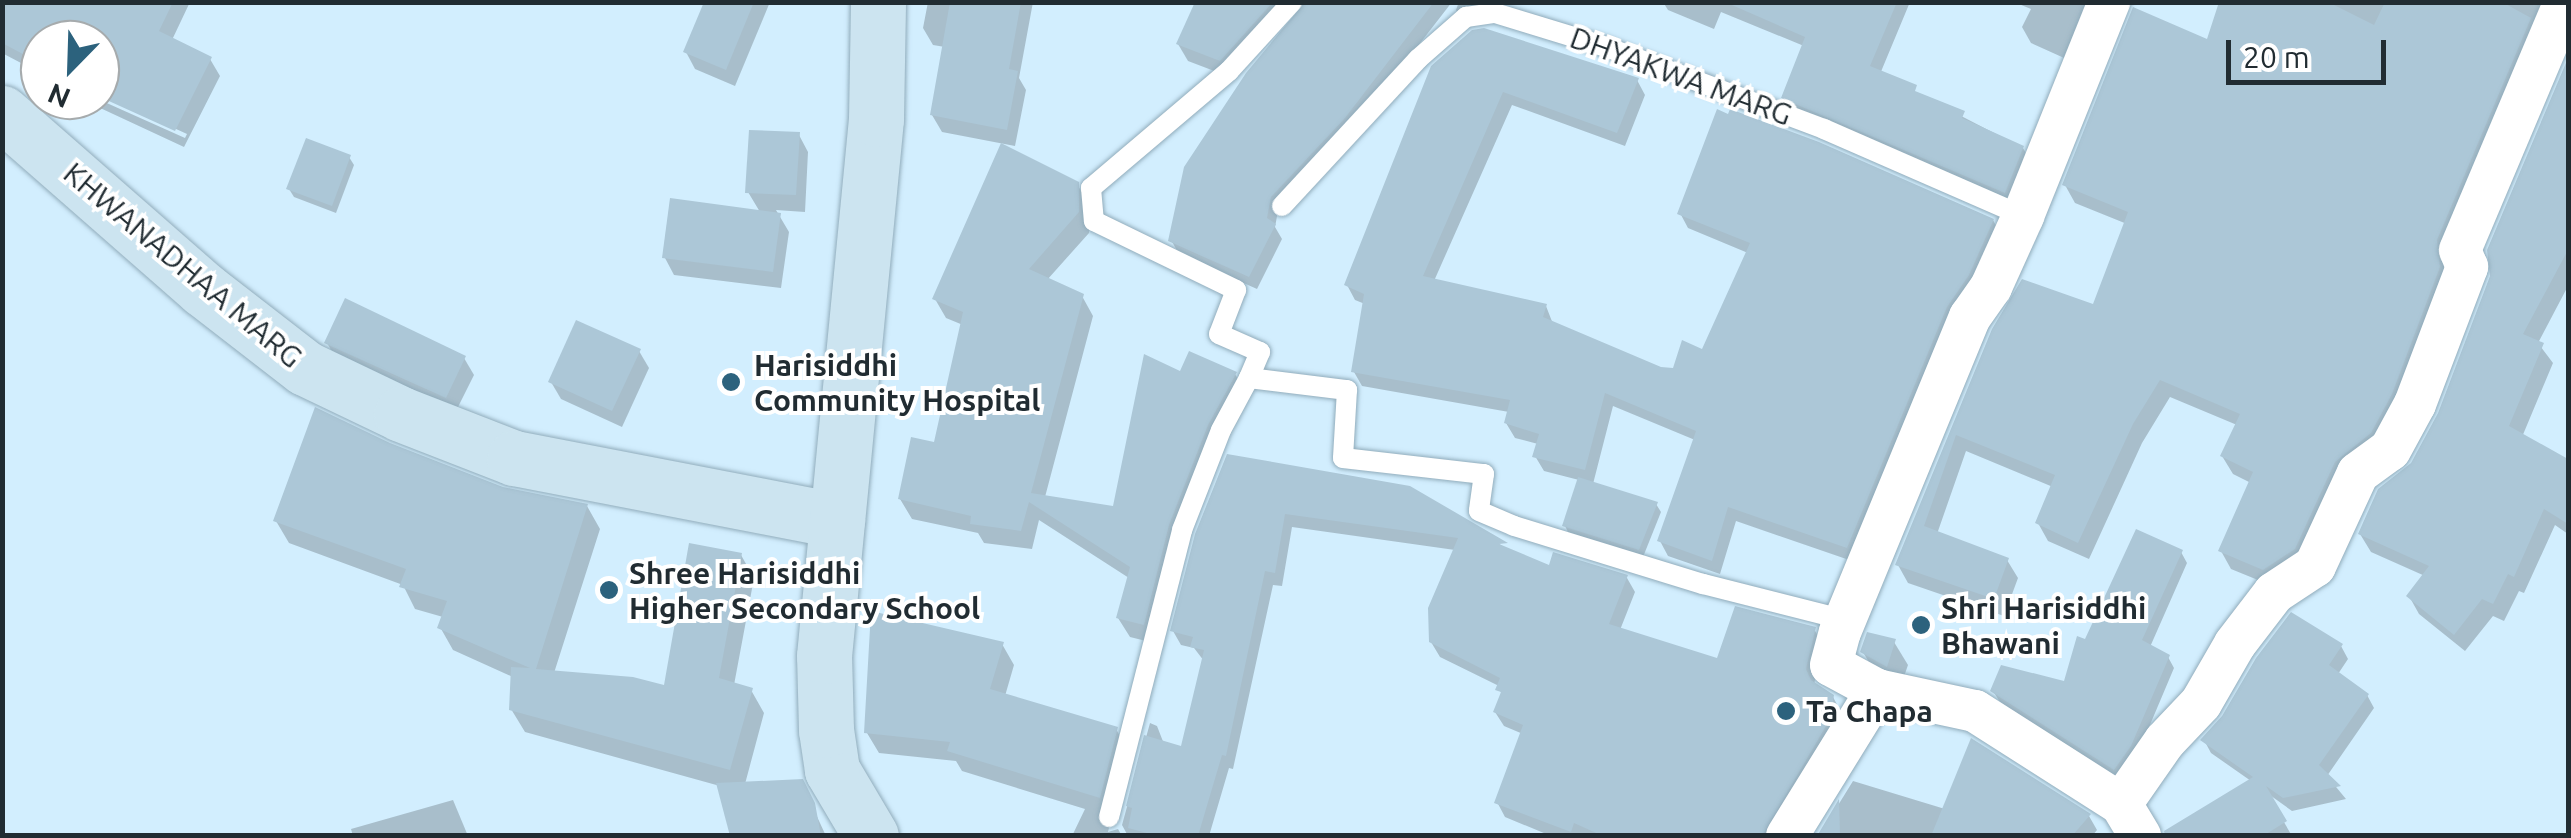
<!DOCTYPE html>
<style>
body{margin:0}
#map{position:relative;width:2571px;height:838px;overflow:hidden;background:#d2eefe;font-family:Ubuntu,sans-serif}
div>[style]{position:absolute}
.shadow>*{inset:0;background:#0003}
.building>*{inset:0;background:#acc7d7}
.roads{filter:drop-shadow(0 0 2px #91acbb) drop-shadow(0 0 2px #91acbb)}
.lane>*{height:20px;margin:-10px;padding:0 10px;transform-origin:10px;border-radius:10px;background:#fff}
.street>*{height:42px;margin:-21px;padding:0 21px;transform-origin:21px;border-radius:21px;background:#fff}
.secondary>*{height:55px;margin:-27.5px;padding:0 27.5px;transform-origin:27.5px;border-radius:27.5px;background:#cce4f0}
.dots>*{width:28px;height:28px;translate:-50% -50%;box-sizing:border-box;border:5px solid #fff;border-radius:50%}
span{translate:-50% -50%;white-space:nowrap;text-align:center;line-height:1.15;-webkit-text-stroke:8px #fff;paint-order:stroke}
.street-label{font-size:30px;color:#212c32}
.poi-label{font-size:30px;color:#212c32;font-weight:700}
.left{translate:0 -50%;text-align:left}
.frame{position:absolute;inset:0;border:5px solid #212c32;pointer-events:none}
.north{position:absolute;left:20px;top:20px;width:100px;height:100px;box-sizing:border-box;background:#fff;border:2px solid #a6abad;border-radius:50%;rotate:203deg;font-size:28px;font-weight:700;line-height:40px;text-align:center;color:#212c32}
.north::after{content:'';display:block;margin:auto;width:35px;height:45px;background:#2c627d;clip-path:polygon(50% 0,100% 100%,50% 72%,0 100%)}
.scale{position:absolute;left:2226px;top:40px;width:160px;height:45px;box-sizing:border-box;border:5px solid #212c32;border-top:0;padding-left:12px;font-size:30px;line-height:35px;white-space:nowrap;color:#212c32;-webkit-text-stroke:8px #fff;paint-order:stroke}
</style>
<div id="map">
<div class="shadow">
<i style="clip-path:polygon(2px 2px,190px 2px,172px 40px,210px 59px,220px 76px,184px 147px,83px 100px,100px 100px,185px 138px,187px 134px,100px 94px,100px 40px,40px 40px,40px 73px,2px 53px)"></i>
<i style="clip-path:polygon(706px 2px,770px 2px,735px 86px,695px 69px,686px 52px)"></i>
<i style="clip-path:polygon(928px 2px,1033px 2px,1019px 78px,1026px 90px,1015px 146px,942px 132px,932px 115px,945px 47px,933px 45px,923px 28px)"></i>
<i style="clip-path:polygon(1198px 2px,1295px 2px,1230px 77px,1188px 61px,1178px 44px)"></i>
<i style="clip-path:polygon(1305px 2px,1452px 2px,1352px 131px,1278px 211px,1275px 227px,1282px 239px,1257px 289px,1179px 254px,1171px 240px)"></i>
<i style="clip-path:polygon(1459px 2px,1509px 2px,1495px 13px,1463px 22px,1456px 10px)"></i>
<i style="clip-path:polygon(1663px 2px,1910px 2px,1880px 74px,2023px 148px,2031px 162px,2013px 206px,1791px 112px,1783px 98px,1804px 46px,1721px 12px,1714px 29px,1668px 10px)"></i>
<i style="clip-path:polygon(2014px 2px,2094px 2px,2073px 62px,2031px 43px,2022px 27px,2031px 9px)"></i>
<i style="clip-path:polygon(2294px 2px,2558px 2px,2401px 412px,2305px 567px,2275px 587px,2231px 569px,2221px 551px,2251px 483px,2233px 474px,2222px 456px,2237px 425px,2170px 397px,2142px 443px,2089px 559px,2048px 541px,2038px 523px,2053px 487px,1966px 451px,1937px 534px,2007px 560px,2018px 578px,2004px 616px,1908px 583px,1898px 565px,1994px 330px,2094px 307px,2127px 224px,2075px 203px,2065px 185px,2209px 42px)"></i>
<i style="clip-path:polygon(2568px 64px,2568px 286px,2538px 343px,2553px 363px,2522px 437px,2568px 464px,2568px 534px,2555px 525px,2524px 593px,2519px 591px,2504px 621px,2493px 616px,2465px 651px,2419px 614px,2409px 596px,2425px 576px,2371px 552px,2360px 534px,2413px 464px,2441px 414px,2493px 276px,2490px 250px)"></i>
<i style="clip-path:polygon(1433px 67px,1637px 80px,1645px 95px,1625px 146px,1512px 105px,1434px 281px,1546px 306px,1553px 324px,1660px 370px,1674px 371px,1703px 352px,1748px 253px,1688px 228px,1680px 213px,1993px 220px,2001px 235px,1855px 562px,1736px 521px,1720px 574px,1668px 556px,1660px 541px,1695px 440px,1613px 406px,1593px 484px,1656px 504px,1661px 512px,1643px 557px,1569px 534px,1565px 526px,1579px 480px,1544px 471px,1535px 456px,1538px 444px,1515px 438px,1506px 423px,1509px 412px,1362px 386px,1354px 372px,1365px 304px,1355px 300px,1347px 285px)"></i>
<i style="clip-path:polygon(799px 135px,808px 152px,805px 212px,776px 210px,789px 232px,781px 288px,674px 275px,665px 258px,760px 212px,748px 192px)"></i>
<i style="clip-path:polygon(349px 157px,354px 165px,336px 213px,294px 197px,289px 189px)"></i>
<i style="clip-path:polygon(1077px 184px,1089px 204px,1089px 233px,1047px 280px,1082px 296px,1093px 316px,1045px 497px,1115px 508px,1181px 374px,1235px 374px,1246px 393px,1218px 445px,1154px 643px,1130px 637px,1118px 618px,1129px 578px,1039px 520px,1032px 549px,984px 543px,978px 533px,912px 519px,900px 499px,935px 445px,963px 325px,946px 318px,935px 299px)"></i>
<i style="clip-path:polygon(327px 343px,464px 358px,474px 375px,455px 413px,337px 360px)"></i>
<i style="clip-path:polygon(639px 351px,649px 368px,622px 427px,561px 399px,551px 382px)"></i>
<i style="clip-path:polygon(389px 445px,502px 490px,587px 506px,600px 529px,554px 673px,666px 688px,741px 555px,754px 578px,734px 685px,751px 690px,764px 713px,745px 784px,801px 782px,826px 836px,731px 836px,720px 786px,525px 732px,511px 709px,513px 677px,453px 650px,440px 627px,443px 617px,415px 609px,403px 585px,289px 543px,276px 521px)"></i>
<i style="clip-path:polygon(1228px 456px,1409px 489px,1509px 550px,1551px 568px,1627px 578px,1635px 592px,1620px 630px,1719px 661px,1814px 629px,1822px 643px,1814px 685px,1833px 697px,1841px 712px,1774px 836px,1551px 836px,1505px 817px,1497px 802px,1523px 734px,1504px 726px,1495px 712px,1502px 696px,1499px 686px,1440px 657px,1431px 642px,1455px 550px,1292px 527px,1282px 586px,1273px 585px,1233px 769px,1229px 768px,1209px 836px,1128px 836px,1122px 825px,1150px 723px,1157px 726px,1164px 744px,1182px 749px,1204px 661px,1194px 648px,1181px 645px,1173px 631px)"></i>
<i style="clip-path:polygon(2181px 552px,2187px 563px,2150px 647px,2168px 657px,2174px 668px,2136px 758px,2121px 780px,2000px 702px,1993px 691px,2066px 684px,2086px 643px)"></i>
<i style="clip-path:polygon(1894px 642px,1908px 665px,1900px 688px,1877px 676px,1863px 652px)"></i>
<i style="clip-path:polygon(1002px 644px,1014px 665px,1005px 696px,1116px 729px,1128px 750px,1108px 832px,1118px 829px,1122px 836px,1072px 836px,1085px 809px,962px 771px,956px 761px,879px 753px,867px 733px)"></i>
<i style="clip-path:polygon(2341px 646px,2348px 659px,2338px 674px,2367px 695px,2374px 708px,2327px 776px,2346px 799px,2292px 811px,2267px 793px,2292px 836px,2203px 836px,2251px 781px,2211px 753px,2204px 740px)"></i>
<i style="clip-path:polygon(1853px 781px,1945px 809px,2089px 816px,2097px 830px,2092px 836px,1819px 836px)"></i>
<i style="clip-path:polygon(453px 800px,468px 836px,353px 836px,351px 829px)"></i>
</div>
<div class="building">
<i style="clip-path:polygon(2px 2px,173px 2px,159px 31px,212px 57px,175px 131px,100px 97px,100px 40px,40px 40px,40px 63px,2px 43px)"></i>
<i style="clip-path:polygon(704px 2px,754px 2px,726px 70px,683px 52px)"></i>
<i style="clip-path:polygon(950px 2px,1021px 2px,1009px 69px,1018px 71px,1007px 130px,930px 115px)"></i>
<i style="clip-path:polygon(1195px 2px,1273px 2px,1220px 61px,1176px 44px)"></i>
<i style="clip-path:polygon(1305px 2px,1434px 2px,1345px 118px,1271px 197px,1267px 218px,1276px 224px,1249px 277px,1168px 241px,1184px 167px,1246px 73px)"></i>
<i style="clip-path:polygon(1725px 2px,1897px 2px,1870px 66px,1917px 85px,1915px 91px,1965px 111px,1962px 118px,2024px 146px,2005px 193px,1781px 98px,1805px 37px)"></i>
<i style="clip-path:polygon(2219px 2px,2328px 2px,2374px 25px,2385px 2px,2502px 2px,2531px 18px,2437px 240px,2440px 267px,2392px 394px,2371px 433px,2335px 462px,2295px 549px,2263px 570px,2218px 551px,2253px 472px,2220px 456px,2240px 414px,2160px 380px,2133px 424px,2078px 543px,2035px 523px,2055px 475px,1956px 435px,1924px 526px,2009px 558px,1994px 599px,1895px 565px,1992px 329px,2022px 279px,2093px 304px,2128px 212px,2062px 185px,2133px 7px,2207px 39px)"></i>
<i style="clip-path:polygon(1484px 28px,1639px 78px,1617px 133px,1503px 92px,1423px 276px,1547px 304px,1543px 317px,1661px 367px,1673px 368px,1682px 340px,1702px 349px,1750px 243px,1677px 214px,1717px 109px,1728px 114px,1730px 109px,1819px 142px,1994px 219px,1969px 275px,1947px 307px,1847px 548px,1728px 507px,1712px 561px,1657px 541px,1696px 431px,1605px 393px,1585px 470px,1532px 457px,1539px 434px,1504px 423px,1510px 400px,1351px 372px,1364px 294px,1344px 285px,1431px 66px,1472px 30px)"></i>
<i style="clip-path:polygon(2568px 58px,2568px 250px,2523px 334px,2544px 343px,2509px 426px,2568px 459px,2568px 524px,2544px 509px,2514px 577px,2508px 574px,2493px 604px,2482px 599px,2454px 635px,2406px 596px,2429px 566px,2358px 534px,2378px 489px,2411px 463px,2438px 413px,2490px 276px,2487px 250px)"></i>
<i style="clip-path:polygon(749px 130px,800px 132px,796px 195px,745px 193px)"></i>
<i style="clip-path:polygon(306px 138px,351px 155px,332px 206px,286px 189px)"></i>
<i style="clip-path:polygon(1001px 143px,1079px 182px,1079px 212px,1029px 269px,1084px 294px,1031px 493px,1113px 506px,1144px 354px,1180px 371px,1189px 351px,1237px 372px,1208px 425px,1169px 525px,1144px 625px,1116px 618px,1130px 567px,1029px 502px,1021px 531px,970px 524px,971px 516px,898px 499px,911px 437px,934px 442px,963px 312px,932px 299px)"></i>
<i style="clip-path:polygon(670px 198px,781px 213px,773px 272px,662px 258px)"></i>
<i style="clip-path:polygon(345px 298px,466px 356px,446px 398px,324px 343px)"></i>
<i style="clip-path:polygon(576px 320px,641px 349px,612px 411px,548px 382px)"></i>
<i style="clip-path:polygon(315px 407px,390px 443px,503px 487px,588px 504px,536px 669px,633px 677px,664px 685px,689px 543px,742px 553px,719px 678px,753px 688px,730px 770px,509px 710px,511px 667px,530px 668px,437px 628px,447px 601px,399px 587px,406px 569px,273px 521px)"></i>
<i style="clip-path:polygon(1227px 454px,1410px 486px,1508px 543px,1499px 544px,1549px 565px,1553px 552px,1628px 575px,1609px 624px,1717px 658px,1735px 606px,1816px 627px,1806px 669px,1811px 680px,1834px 695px,1830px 719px,1762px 836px,1603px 836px,1574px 823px,1571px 832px,1494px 803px,1523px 725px,1493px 712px,1501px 692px,1495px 690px,1500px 678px,1429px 642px,1428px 608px,1458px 538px,1285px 514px,1275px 573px,1265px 571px,1226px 756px,1222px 755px,1198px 836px,1158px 836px,1128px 828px,1132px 808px,1126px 806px,1144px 735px,1181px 746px,1204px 650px,1190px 647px,1193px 637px,1170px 631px,1195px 534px)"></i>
<i style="clip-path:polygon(1578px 477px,1658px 502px,1639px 550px,1562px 526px)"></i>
<i style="clip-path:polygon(2136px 529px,2183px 550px,2142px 640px,2170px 655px,2131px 746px,2114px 770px,1990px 691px,2001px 665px,2064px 681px,2077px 636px,2085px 639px)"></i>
<i style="clip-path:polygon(871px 611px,1004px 642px,990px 689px,1118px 727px,1100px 798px,947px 751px,950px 742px,864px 733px)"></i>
<i style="clip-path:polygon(2291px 612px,2343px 644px,2329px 665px,2369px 694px,2319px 765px,2341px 786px,2283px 798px,2266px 786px,2287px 821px,2263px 836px,2165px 836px,2164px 831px,2253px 777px,2200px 740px,2222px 716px,2256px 658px)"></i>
<i style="clip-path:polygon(1867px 632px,1896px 639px,1887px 667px,1860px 652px)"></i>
<i style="clip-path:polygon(1971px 738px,2091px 814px,2072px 836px,1931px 836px)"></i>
<i style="clip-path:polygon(803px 779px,815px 803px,821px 836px,730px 836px,716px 783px)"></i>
<i style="clip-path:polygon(1839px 799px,1840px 836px,1817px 836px)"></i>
</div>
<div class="roads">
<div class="lane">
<i style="left:1292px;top:2px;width:93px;rotate:132.4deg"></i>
<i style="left:1229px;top:71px;width:181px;rotate:139.7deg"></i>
<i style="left:1091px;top:188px;width:33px;rotate:85deg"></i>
<i style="left:1094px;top:221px;width:158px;rotate:25.9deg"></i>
<i style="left:1236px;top:290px;width:47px;rotate:111.1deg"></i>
<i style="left:1219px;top:334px;width:45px;rotate:23.7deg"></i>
<i style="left:1260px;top:352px;width:28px;rotate:113deg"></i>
<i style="left:1249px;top:378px;width:99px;rotate:7deg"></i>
<i style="left:1347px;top:390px;width:68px;rotate:93.4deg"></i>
<i style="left:1343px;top:458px;width:142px;rotate:6.5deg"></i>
<i style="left:1484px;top:474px;width:37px;rotate:98deg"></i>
<i style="left:1479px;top:511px;width:38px;rotate:23deg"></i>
<i style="left:1514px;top:526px;width:198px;rotate:17.1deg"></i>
<i style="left:1703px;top:584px;width:146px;rotate:14.2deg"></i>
<i style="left:1282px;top:206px;width:200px;rotate:-47.2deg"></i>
<i style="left:1418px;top:59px;width:64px;rotate:-41.2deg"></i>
<i style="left:1466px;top:17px;width:29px;rotate:-8deg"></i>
<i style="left:1495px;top:13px;width:116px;rotate:17deg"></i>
<i style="left:1606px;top:47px;width:233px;rotate:20.6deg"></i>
<i style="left:1824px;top:129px;width:217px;rotate:23.6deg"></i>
<i style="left:1109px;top:817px;width:296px;rotate:-75.7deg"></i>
<i style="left:1182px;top:530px;width:107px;rotate:-68.7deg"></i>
<i style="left:1221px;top:430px;width:59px;rotate:-61.7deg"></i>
</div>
<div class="street">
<i style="left:1877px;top:690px;width:100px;rotate:12.1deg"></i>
<i style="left:1975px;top:711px;width:173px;rotate:32.5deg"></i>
<i style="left:2121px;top:804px;width:37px;rotate:59deg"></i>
<i style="left:2121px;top:804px;width:77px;rotate:-55.1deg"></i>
<i style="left:2165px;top:741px;width:52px;rotate:-46.5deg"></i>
<i style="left:2201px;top:703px;width:68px;rotate:-60deg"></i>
<i style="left:2235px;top:644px;width:64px;rotate:-52.6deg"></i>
<i style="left:2274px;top:593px;width:49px;rotate:-33.4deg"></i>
<i style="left:2315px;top:566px;width:102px;rotate:-65.2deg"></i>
<i style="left:2358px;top:473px;width:39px;rotate:-36deg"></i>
<i style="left:2390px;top:450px;width:52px;rotate:-61.5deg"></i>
<i style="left:2415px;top:404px;width:147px;rotate:-69.2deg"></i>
<i style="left:2467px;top:267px;width:18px;rotate:-112deg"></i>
<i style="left:2460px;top:250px;width:269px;rotate:-67.1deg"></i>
<i style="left:1787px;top:836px;width:172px;rotate:-58.3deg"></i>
<i style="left:1877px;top:690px;width:52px;rotate:-151.5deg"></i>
<i style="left:1831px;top:665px;width:34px;rotate:-75deg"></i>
<i style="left:1840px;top:632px;width:341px;rotate:-67.6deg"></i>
<i style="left:1970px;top:317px;width:37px;rotate:-55deg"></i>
<i style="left:1991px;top:287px;width:78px;rotate:-65.7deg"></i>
<i style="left:2023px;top:216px;width:231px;rotate:-68.1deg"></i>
</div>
<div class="secondary">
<i style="left:2px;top:113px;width:267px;rotate:41.2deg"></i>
<i style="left:203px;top:289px;width:129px;rotate:37.8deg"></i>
<i style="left:305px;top:368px;width:106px;rotate:25.6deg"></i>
<i style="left:401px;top:414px;width:121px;rotate:21.3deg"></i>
<i style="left:514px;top:458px;width:329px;rotate:10.9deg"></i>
<i style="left:871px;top:836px;width:77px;rotate:-120.6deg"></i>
<i style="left:832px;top:770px;width:40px;rotate:-98.5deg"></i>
<i style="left:826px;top:730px;width:74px;rotate:-91.5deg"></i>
<i style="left:824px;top:656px;width:540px;rotate:-84.47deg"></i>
<i style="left:876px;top:119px;width:117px;rotate:-89deg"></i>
</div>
</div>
<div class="dots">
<i style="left:731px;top:382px;background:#2c627d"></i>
<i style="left:609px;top:590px;background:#2c627d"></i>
<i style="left:1921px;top:625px;background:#2c627d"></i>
<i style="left:1786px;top:711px;background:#2c627d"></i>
</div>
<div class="street-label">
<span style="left:1681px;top:76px;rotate:20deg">DHYAKWA MARG</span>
<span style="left:183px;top:265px;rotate:40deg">KHWANADHAA MARG</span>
</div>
<div class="poi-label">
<span class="left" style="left:754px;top:382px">Harisiddhi<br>Community Hospital</span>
<span class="left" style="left:629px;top:590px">Shree Harisiddhi<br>Higher Secondary School</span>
<span class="left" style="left:1941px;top:625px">Shri Harisiddhi<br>Bhawani</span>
<span class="left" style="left:1806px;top:711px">Ta Chapa</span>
</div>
<div class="frame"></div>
<div class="north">N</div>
<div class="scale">20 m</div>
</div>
